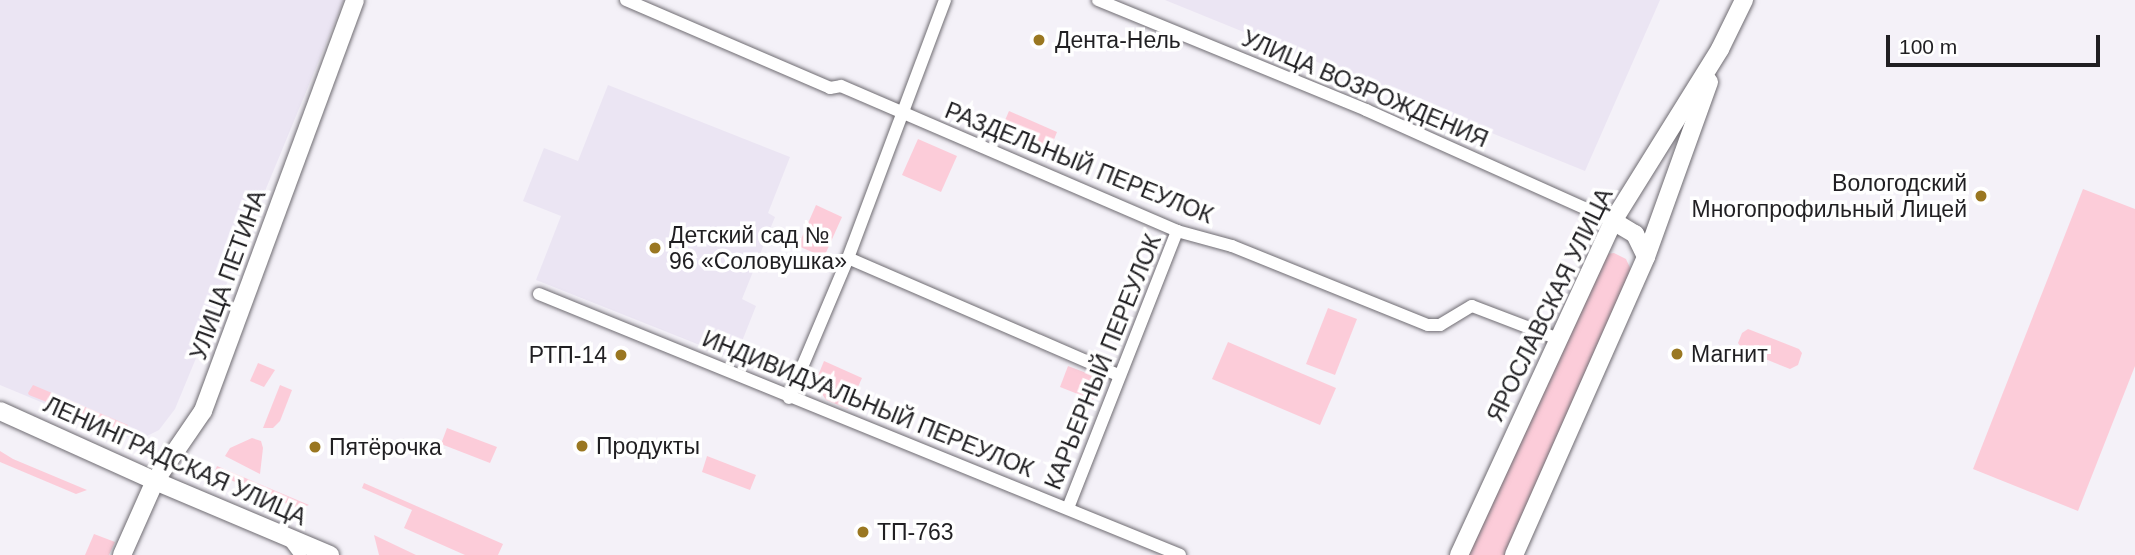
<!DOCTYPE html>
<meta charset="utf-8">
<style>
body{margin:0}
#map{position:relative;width:2135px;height:555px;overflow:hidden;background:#f4f1f8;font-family:Arial,sans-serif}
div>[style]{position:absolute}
.built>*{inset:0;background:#ebe5f3}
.green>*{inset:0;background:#fcccd9}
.roads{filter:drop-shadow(0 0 2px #6f6c72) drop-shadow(0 0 2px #6f6c72)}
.street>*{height:12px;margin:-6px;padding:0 6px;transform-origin:6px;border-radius:6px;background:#fff}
.secondary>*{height:18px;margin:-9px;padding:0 9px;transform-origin:9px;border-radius:9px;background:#fff}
.dots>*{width:19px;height:19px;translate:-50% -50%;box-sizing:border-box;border:4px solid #fff;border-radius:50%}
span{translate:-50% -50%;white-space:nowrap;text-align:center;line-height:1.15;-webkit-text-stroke:7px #fff;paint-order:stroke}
.poi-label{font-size:23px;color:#201f22}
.left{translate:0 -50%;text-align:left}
.right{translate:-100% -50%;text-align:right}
.street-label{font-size:23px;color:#201f22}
.scale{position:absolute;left:1886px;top:35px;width:214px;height:32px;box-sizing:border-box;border:4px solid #201f22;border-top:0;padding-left:9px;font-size:21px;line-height:24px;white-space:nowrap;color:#201f22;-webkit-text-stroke:5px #fff;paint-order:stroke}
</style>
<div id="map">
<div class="built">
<i style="clip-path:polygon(0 0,344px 0,175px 409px,159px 430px,143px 438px,125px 437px,0 385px)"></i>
<i style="clip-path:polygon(1165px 0,1660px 0,1585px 171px)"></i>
<i style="clip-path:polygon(608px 85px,790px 157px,768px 213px,775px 217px,742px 299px,756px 306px,735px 359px,536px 280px,561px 216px,523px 201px,544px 148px,578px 161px)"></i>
</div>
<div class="green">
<i style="clip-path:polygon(1009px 111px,1057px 132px,1049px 152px,1000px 132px)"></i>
<i style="clip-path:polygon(918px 139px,957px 156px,941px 192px,902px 175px)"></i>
<i style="clip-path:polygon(2083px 189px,2135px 209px,2135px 366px,2078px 511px,1973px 469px)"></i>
<i style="clip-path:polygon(816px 205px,842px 217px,824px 257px,798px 246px)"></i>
<i style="clip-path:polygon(1614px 253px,1626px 259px,1632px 272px,1510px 555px,1467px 555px,1607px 254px)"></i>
<i style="clip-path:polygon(1328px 308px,1357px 319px,1335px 375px,1306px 364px)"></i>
<i style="clip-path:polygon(1748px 329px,1799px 349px,1802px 353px,1798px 365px,1790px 369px,1743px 350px,1738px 343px,1742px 333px)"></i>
<i style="clip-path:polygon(1228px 342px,1336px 388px,1320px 425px,1212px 379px)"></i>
<i style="clip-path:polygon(824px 361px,862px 378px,848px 409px,826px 400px,815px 383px)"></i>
<i style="clip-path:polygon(258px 363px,275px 370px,264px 387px,250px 381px)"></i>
<i style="clip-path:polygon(1068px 366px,1102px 379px,1093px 400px,1060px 387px)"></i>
<i style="clip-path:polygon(33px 385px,128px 425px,127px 434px,29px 395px,28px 393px)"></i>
<i style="clip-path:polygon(280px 385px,292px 390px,280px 421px,273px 428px,263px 428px)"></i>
<i style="clip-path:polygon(447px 428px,497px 447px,490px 463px,441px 444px)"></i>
<i style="clip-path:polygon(252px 438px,261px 441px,263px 448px,260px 474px,225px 456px,230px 448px)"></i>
<i style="clip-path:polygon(0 451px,13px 459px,87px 490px,76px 494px,0 462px)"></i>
<i style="clip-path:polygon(707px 456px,756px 475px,750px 490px,702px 472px)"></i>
<i style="clip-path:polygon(217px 466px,309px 505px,299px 509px,214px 473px)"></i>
<i style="clip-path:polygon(364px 483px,503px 544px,498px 555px,465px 555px,404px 528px,412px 510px,362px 488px)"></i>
<i style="clip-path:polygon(94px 534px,115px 542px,109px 555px,85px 555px)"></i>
<i style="clip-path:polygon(374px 535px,416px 555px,379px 555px)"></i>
</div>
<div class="roads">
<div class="street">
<i style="left:626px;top:0;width:222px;rotate:23.3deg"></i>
<i style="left:830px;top:88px;width:11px;rotate:-10deg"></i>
<i style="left:841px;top:86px;width:366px;rotate:23.3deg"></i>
<i style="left:1177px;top:231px;width:57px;rotate:15.3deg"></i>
<i style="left:1232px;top:246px;width:211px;rotate:22deg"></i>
<i style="left:1428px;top:325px;width:12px"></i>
<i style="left:1440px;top:325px;width:37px;rotate:-31deg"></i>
<i style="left:1472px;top:306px;width:90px;rotate:20.9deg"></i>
<i style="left:1098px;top:0;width:290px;rotate:22.3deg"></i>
<i style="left:1366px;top:110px;width:271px;rotate:24.2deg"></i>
<i style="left:848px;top:258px;width:295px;rotate:23.4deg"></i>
<i style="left:539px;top:294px;width:692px;rotate:22.15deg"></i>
<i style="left:789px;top:398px;width:152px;rotate:-67.1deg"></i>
<i style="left:848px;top:258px;width:276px;rotate:-69.4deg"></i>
<i style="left:1068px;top:508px;width:298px;rotate:-68.5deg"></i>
<i style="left:288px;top:538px;width:21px;rotate:53deg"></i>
</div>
<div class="secondary">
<i style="left:1613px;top:221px;width:26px;rotate:31deg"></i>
<i style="left:1635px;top:234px;width:25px;rotate:64deg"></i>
<i style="left:0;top:411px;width:170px;rotate:24.3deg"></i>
<i style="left:155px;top:481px;width:190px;rotate:22.9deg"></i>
<i style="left:122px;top:555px;width:81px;rotate:-66deg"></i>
<i style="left:155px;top:481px;width:85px;rotate:-55.6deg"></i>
<i style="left:203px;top:411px;width:438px;rotate:-69.7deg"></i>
<i style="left:1459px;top:555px;width:368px;rotate:-65.2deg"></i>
<i style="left:1613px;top:221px;width:203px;rotate:-58.1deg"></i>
<i style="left:1720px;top:49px;width:55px;rotate:-63.9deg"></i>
<i style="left:1514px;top:555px;width:326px;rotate:-66.1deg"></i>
<i style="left:1646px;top:257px;width:186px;rotate:-70.2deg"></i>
</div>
</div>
<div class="dots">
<i style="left:1039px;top:40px;background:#9a7721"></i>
<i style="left:1981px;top:196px;background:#9a7721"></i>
<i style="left:655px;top:248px;background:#9a7721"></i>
<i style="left:1677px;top:354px;background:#9a7721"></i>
<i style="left:621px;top:355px;background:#9a7721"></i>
<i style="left:582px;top:446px;background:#9a7721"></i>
<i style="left:315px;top:447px;background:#9a7721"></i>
<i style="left:863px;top:532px;background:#9a7721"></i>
</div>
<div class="poi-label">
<span class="left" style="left:1055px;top:40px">Дента-Нель</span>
<span class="right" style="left:1967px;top:196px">Вологодский<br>Многопрофильный Лицей</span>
<span class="left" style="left:669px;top:248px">Детский сад №<br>96 «Соловушка»</span>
<span class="left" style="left:1691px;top:354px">Магнит</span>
<span class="right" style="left:607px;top:355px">РТП-14</span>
<span class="left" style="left:596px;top:446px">Продукты</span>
<span class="left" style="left:329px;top:447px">Пятёрочка</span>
<span class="left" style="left:877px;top:532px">ТП-763</span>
</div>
<div class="street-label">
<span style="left:1365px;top:89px;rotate:23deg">УЛИЦА ВОЗРОЖДЕНИЯ</span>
<span style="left:1079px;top:163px;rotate:22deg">РАЗДЕЛЬНЫЙ ПЕРЕУЛОК</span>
<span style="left:228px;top:275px;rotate:-70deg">УЛИЦА ПЕТИНА</span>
<span style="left:1550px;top:305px;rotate:-64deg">ЯРОСЛАВСКАЯ УЛИЦА</span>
<span style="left:1103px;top:362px;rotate:-68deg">КАРЬЕРНЫЙ ПЕРЕУЛОК</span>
<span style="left:868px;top:404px;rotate:22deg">ИНДИВИДУАЛЬНЫЙ ПЕРЕУЛОК</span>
<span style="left:175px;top:461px;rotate:24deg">ЛЕНИНГРАДСКАЯ УЛИЦА</span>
</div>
<div class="scale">100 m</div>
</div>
